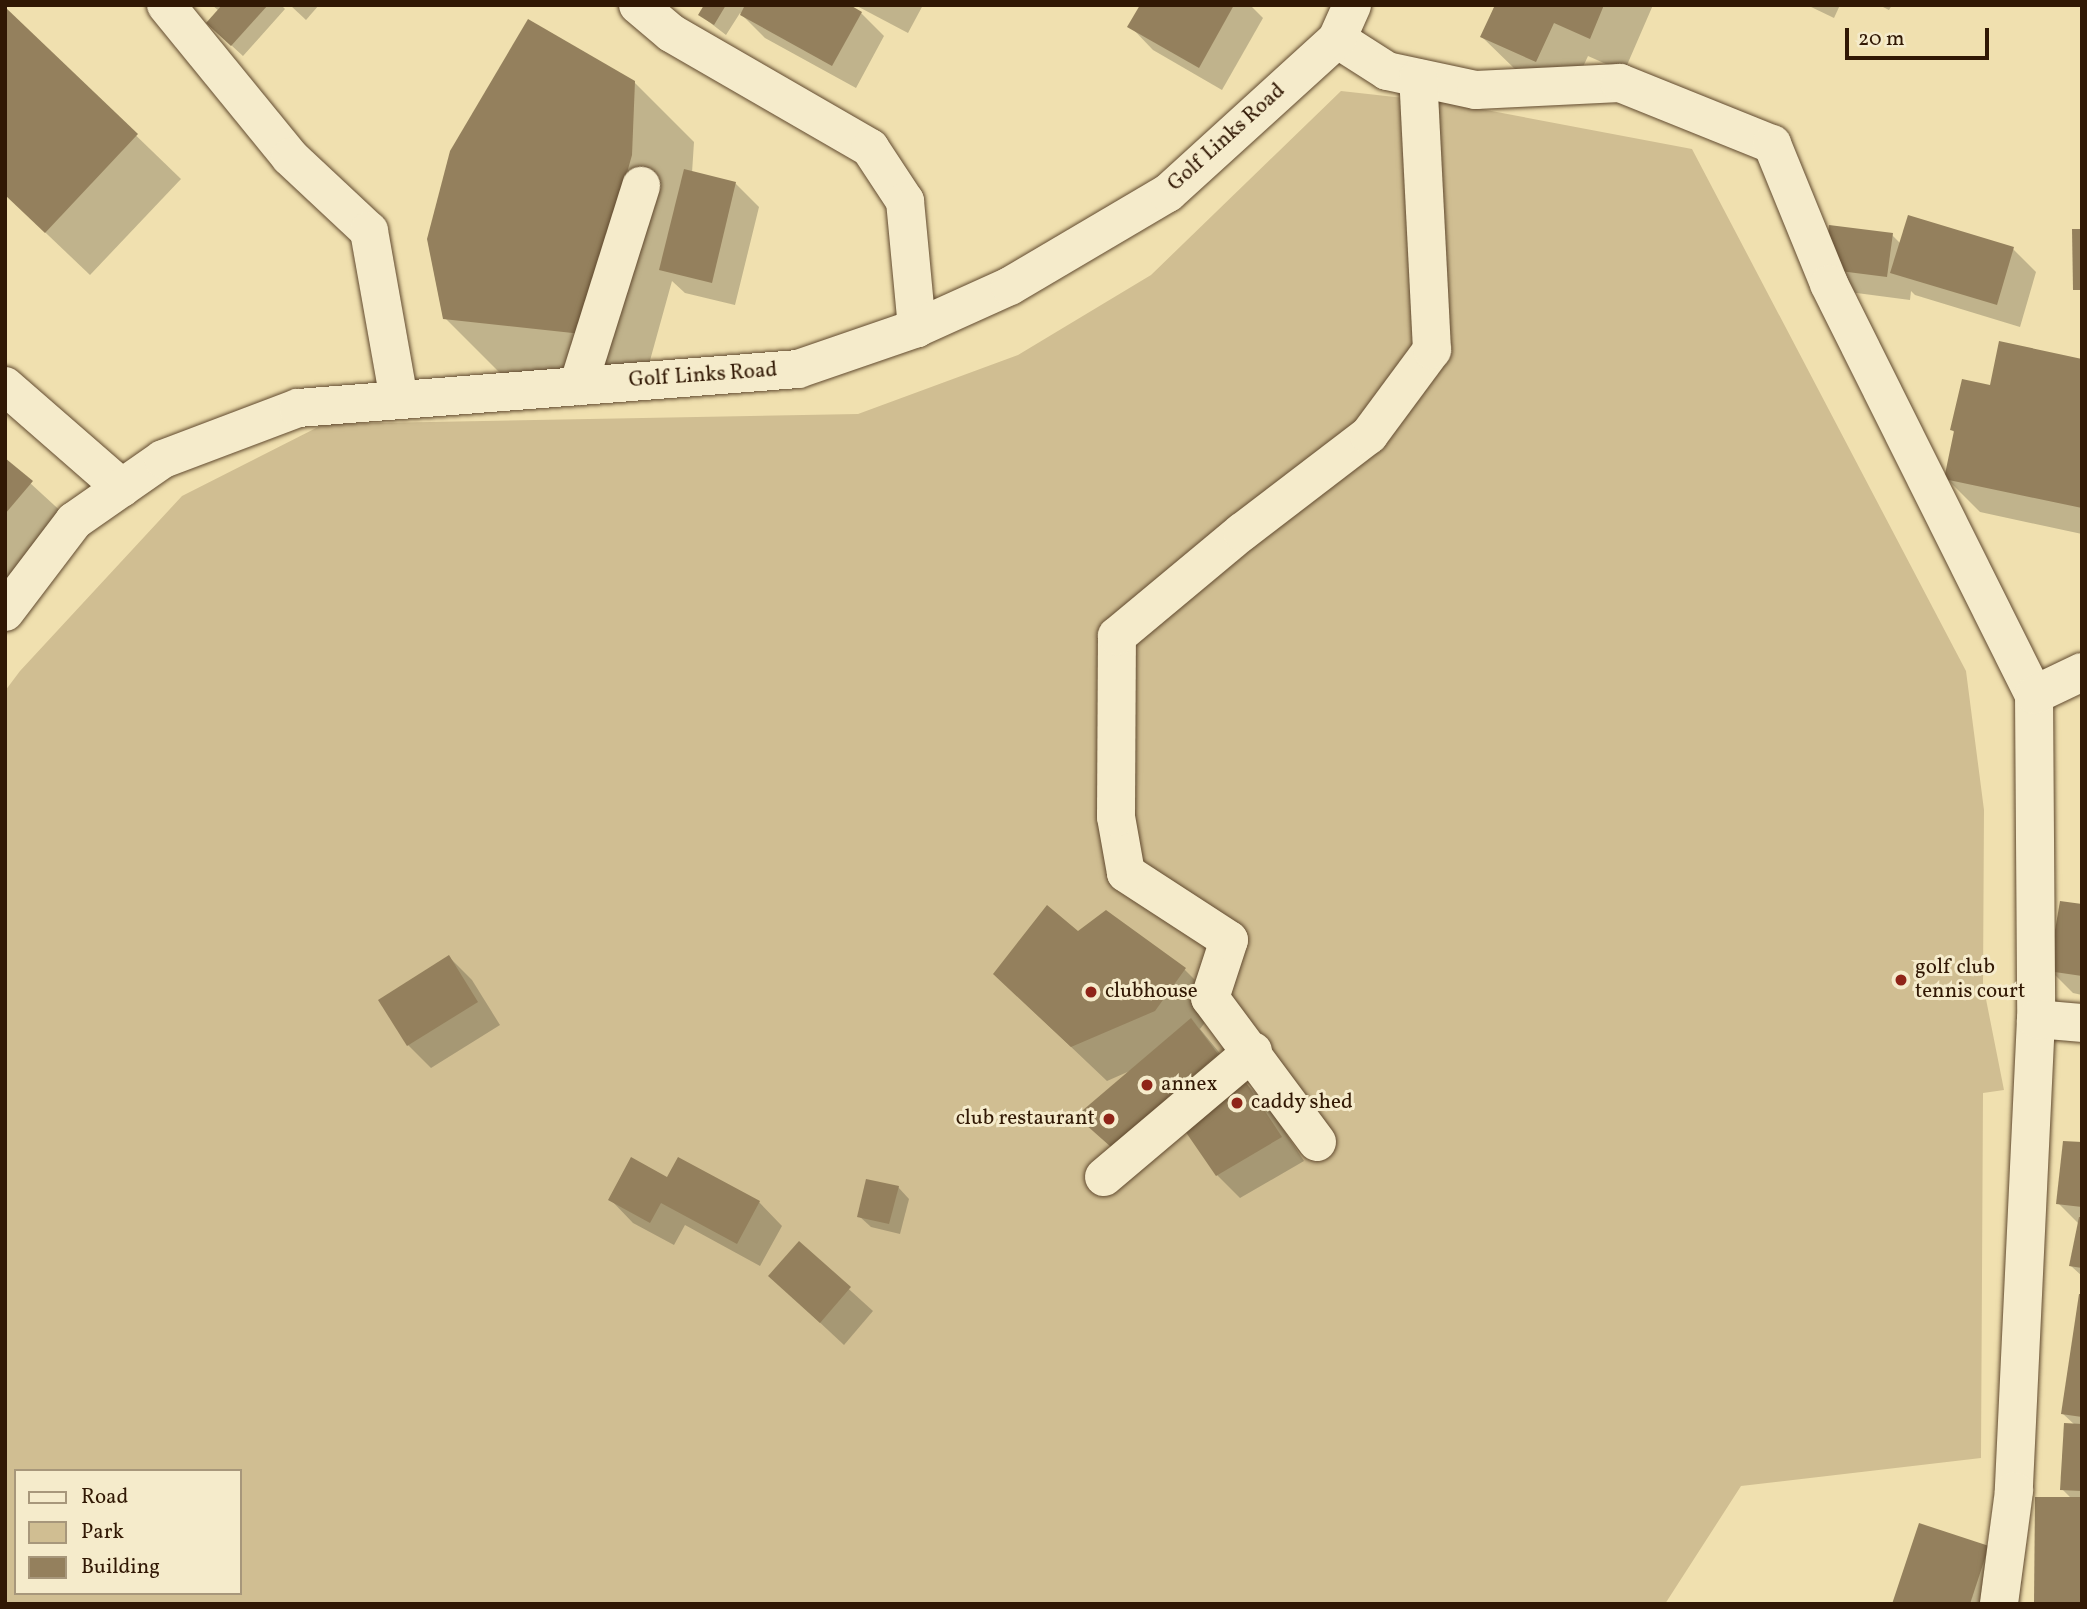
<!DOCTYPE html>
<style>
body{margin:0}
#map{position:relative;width:2087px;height:1609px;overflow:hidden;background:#f0e0af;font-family:Vollkorn,serif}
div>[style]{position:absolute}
.green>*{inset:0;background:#d0be92}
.shadow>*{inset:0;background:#0003}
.building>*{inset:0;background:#94805d}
.roads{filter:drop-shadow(0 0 2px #614a2f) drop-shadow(0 0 2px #614a2f)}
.minor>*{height:38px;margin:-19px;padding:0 19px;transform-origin:19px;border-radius:19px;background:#f5ebcb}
.dots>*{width:19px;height:19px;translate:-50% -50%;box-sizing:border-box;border:4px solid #f5ebcb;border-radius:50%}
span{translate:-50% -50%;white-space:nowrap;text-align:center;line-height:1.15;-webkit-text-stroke:6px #f5ebcb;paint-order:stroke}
.street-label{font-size:21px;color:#311804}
.poi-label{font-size:21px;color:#311804}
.left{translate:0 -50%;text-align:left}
.right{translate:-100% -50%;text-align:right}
.frame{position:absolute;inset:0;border:7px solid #311804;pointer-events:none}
.legend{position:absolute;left:14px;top:1469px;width:228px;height:126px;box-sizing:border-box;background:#f5ebcb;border:2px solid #a7977b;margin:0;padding:9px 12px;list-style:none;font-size:21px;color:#311804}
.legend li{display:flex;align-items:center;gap:14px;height:35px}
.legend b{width:35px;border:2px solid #a7977b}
.scale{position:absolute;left:1845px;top:28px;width:144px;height:32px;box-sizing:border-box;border:4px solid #311804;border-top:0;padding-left:9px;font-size:21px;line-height:24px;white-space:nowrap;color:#311804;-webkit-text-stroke:5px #f5ebcb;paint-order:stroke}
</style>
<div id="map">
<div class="green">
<i style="clip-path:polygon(evenodd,1341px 91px,1449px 103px,1692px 149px,1966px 671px,1984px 810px,1983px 984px,2004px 1090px,1983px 1093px,1981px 1458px,1741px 1486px,1665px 1604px,5px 1604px,5px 691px,20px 671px,182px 496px,324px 424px,858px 414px,1018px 355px,1151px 275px,1341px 91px,16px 1471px,240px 1471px,240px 1593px,16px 1593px,16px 1471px)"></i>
</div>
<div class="shadow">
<i style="clip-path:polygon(212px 5px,281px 5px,285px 9px,243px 56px,219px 34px,219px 11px)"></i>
<i style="clip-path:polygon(290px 5px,319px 5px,306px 20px)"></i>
<i style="clip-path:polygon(706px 5px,846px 5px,861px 13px,884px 36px,856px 88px,765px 38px,740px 13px,726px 35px,700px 15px)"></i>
<i style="clip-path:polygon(855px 5px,923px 5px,908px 33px)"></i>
<i style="clip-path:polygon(1142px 5px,1250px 5px,1263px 18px,1222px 90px,1153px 50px,1130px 26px)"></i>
<i style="clip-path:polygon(1495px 5px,1653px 5px,1624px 72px,1588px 56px,1570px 95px,1517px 71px,1482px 37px)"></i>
<i style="clip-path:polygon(1807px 5px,1840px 5px,1834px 18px)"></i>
<i style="clip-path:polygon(1879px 5px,1892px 5px,1889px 10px)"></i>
<i style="clip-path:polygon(5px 9px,181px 179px,90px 275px,5px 194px)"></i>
<i style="clip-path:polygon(634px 82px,694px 142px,692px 173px,735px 183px,759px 207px,735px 305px,685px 293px,672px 281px,641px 393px,505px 378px,445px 318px)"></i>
<i style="clip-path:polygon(1831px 227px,1892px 235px,1901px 244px,2013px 249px,2036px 272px,2020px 327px,1915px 295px,1911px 291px,1910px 300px,1849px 292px)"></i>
<i style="clip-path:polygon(2082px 361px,2082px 534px,1980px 512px,1946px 478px,1955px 433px,1952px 430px,1991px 387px)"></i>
<i style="clip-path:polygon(5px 460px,66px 516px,5px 588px)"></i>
<i style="clip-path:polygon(2082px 906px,2082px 995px,2073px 993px,2050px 970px)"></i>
<i style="clip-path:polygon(1078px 933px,1185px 970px,1219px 1004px,1200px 1029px,1240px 1078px,1266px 1103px,1304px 1161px,1240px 1198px,1217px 1175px,1184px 1127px,1135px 1169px,1079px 1116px,1132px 1070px,1107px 1081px,1030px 1008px)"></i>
<i style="clip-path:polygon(449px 957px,472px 980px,500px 1025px,431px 1068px,408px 1045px)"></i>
<i style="clip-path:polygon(2082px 1144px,2082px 1276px,2071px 1266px,2079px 1224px,2058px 1203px)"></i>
<i style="clip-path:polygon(679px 1159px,759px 1202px,782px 1226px,760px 1266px,685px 1225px,674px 1245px,633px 1223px,610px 1199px,668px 1179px)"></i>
<i style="clip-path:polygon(898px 1187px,909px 1199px,900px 1234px,871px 1227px,859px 1216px)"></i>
<i style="clip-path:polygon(799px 1244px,873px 1311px,844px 1345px,770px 1276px)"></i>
<i style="clip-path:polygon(2082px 1296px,2082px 1604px,2072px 1499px,2062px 1489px,2075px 1425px,2062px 1413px)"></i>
<i style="clip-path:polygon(1988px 1548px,2022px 1582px,2015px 1604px,1893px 1604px)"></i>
</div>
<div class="building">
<i style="clip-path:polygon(222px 5px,268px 5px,231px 46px,206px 23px)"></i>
<i style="clip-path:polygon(704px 5px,726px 5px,714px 25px,698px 15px)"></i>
<i style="clip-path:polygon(745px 5px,850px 5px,862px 12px,832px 66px,740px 15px)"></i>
<i style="clip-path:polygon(1140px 5px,1234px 5px,1199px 68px,1127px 27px)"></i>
<i style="clip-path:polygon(1495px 5px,1604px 5px,1590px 39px,1554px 23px,1536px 62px,1480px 37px)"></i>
<i style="clip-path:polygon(5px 7px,138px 134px,45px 233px,5px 195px)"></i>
<i style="clip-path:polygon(528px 19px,635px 81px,632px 155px,582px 334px,443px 319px,427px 239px,450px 151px)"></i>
<i style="clip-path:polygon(684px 169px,736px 182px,712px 283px,659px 270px)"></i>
<i style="clip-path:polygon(1908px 215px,2014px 247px,1997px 305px,1890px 273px)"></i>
<i style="clip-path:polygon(1829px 225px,1893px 233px,1887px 277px,1824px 269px)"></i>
<i style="clip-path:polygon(2072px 229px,2082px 229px,2082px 290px,2073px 290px)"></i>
<i style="clip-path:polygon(1999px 341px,2082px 359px,2082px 508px,1944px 479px,1954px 431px,1950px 430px,1962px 379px,1990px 385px)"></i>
<i style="clip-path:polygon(5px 458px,33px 481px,5px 514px)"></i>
<i style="clip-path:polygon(2060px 901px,2082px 904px,2082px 976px,2048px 971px)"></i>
<i style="clip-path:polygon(1047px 905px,1078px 931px,1106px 910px,1186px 968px,1155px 1011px,1071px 1047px,993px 974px)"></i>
<i style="clip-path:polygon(449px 955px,478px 1002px,407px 1046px,378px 1000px)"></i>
<i style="clip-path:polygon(1191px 1018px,1218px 1054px,1111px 1147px,1076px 1116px)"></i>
<i style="clip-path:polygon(1243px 1078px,1282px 1137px,1216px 1176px,1183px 1128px)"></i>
<i style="clip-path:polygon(2063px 1141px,2082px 1142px,2082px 1207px,2056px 1204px)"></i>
<i style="clip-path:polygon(631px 1157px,667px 1177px,678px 1157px,760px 1201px,737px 1244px,661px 1203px,650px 1223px,608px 1200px)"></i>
<i style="clip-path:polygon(866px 1179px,899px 1186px,889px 1224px,857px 1217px)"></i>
<i style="clip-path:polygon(2079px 1217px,2082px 1217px,2082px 1268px,2069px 1266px)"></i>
<i style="clip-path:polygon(799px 1241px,851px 1287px,820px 1323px,768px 1276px)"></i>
<i style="clip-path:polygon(2079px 1294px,2082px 1294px,2082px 1417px,2061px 1414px)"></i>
<i style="clip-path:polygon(2064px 1423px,2082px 1424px,2082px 1491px,2060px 1490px)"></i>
<i style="clip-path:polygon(2035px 1497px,2082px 1497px,2082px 1604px,2034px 1604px)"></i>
<i style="clip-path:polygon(1919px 1523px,1989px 1546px,1970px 1604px,1892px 1604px)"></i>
</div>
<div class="roads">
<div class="minor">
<i style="left:166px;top:5px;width:196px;rotate:50.8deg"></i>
<i style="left:290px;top:157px;width:108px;rotate:43.1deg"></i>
<i style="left:369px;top:231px;width:171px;rotate:79.9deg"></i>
<i style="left:638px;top:5px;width:43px;rotate:40.3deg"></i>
<i style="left:671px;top:33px;width:230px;rotate:30deg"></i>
<i style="left:870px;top:148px;width:64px;rotate:56.6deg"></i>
<i style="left:905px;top:201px;width:128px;rotate:84.6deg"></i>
<i style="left:1337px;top:39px;width:59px;rotate:32.6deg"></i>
<i style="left:1387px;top:71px;width:91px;rotate:12.1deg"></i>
<i style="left:1476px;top:90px;width:144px;rotate:-2.8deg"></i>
<i style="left:1620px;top:83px;width:164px;rotate:21.9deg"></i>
<i style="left:1772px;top:144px;width:151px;rotate:67.8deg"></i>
<i style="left:1829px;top:284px;width:459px;rotate:63.5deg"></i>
<i style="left:2034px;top:695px;width:324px;rotate:89.6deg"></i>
<i style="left:2036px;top:1019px;width:473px;rotate:92.7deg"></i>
<i style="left:2014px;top:1491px;width:114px;rotate:97.6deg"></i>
<i style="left:5px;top:386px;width:155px;rotate:41.1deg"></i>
<i style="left:578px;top:386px;width:210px;rotate:-72.5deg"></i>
<i style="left:5px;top:612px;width:114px;rotate:-52.8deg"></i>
<i style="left:74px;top:521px;width:108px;rotate:-34.9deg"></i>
<i style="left:163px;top:459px;width:144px;rotate:-20.7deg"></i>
<i style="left:298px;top:408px;width:502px;rotate:-4.46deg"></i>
<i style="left:798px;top:369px;width:126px;rotate:-19deg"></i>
<i style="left:917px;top:328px;width:102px;rotate:-24.3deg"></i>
<i style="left:1010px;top:286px;width:183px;rotate:-30.5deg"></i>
<i style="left:1168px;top:193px;width:229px;rotate:-42.3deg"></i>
<i style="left:1337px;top:39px;width:37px;rotate:-66deg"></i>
<i style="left:2034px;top:695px;width:53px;rotate:-25.6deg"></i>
<i style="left:2036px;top:1019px;width:46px;rotate:5deg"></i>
<i style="left:1317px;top:1142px;width:179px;rotate:-126.6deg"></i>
<i style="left:1210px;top:998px;width:61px;rotate:-71.9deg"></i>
<i style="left:1229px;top:940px;width:123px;rotate:-147deg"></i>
<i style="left:1126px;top:873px;width:57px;rotate:-100.1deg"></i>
<i style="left:1116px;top:817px;width:181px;rotate:-89.7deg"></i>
<i style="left:1117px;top:636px;width:163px;rotate:-39.8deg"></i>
<i style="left:1242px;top:532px;width:160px;rotate:-37.4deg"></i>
<i style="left:1369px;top:435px;width:106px;rotate:-53.5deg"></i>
<i style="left:1432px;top:350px;width:272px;rotate:-92.9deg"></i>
<i style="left:1104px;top:1177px;width:195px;rotate:-40.2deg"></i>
</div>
</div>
<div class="dots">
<i style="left:1901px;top:980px;background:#8f2418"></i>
<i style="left:1091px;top:992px;background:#8f2418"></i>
<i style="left:1147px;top:1085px;background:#8f2418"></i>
<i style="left:1237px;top:1103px;background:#8f2418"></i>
<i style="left:1109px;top:1119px;background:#8f2418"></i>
</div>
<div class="street-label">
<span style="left:1227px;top:138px;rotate:-42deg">Golf Links Road</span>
<span style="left:703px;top:376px;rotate:-4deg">Golf Links Road</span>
</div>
<div class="poi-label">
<span class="left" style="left:1915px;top:980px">golf club<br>tennis court</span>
<span class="left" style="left:1105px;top:992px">clubhouse</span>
<span class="left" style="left:1161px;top:1085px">annex</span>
<span class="left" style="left:1251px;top:1103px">caddy shed</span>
<span class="right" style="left:1095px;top:1119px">club restaurant</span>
</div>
<div class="frame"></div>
<ul class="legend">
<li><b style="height:9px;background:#f5ebcb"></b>Road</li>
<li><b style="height:19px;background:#d0be92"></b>Park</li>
<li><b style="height:19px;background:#94805d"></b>Building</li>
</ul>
<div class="scale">20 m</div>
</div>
